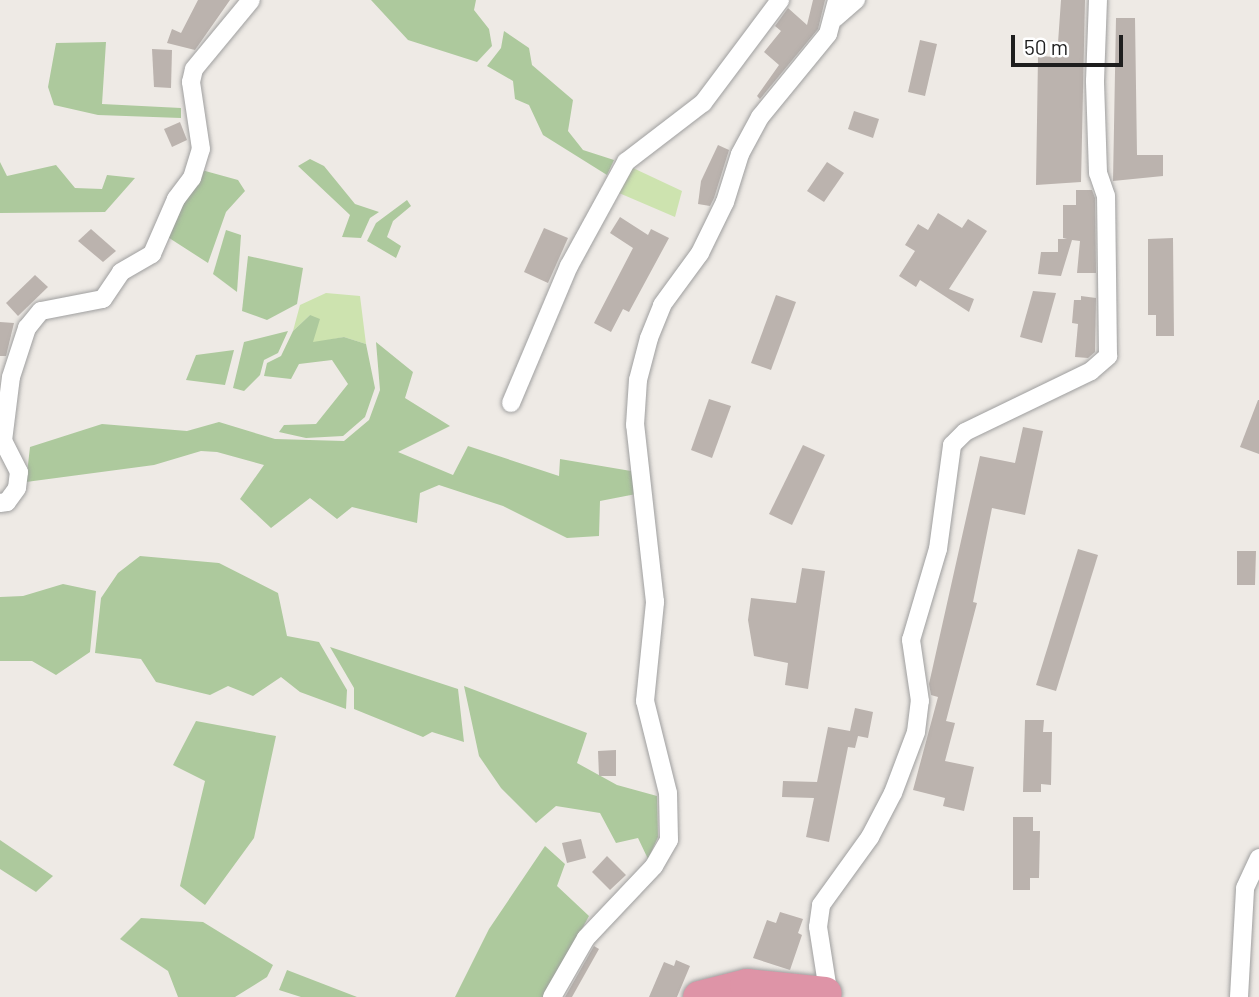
<!DOCTYPE html>
<style>
body{margin:0}
#map{position:relative;width:1259px;height:997px;overflow:hidden;background:#eeeae5;font-family:Barlow,sans-serif}
div>[style]{position:absolute}
.grass>*{inset:0;background:#cde3af}
.forest>*{inset:0;background:#adc99d}
.building>*{inset:0;background:#bbb3ae}
.roads{filter:drop-shadow(0 0 2px #9f9f9f) drop-shadow(0 0 2px #9f9f9f)}
.street>*{height:18px;margin:-9px;padding:0 9px;transform-origin:9px;border-radius:9px;background:#fff}
.highway>*{height:33px;margin:-16.5px;padding:0 16.5px;transform-origin:16.5px;border-radius:16.5px;background:#de94a7}
span{translate:-50% -50%;white-space:nowrap;text-align:center;line-height:1.15;-webkit-text-stroke:5px #fff;paint-order:stroke}
.scale{position:absolute;left:1011px;top:35px;width:112px;height:32px;box-sizing:border-box;border:4px solid #1e1e1e;border-top:0;padding-left:9px;font-size:21px;line-height:24px;white-space:nowrap;color:#1e1e1e;-webkit-text-stroke:5px #fff;paint-order:stroke}
</style>
<div id="map">
<div class="grass">
<i style="clip-path:polygon(633px 168px,682px 191px,675px 217px,619px 193px)"></i>
<i style="clip-path:polygon(326px 293px,360px 296px,366px 344px,344px 337px,313px 343px,310px 315px,293px 331px,300px 305px)"></i>
</div>
<div class="forest">
<i style="clip-path:polygon(371px 0,476px 0,474px 10px,489px 29px,492px 46px,477px 62px,408px 40px)"></i>
<i style="clip-path:polygon(504px 31px,529px 48px,532px 65px,573px 100px,568px 131px,583px 150px,614px 160px,607px 175px,543px 135px,529px 105px,515px 99px,513px 81px,487px 66px,501px 48px)"></i>
<i style="clip-path:polygon(106px 42px,102px 104px,181px 108px,181px 118px,98px 115px,54px 105px,48px 87px,56px 43px)"></i>
<i style="clip-path:polygon(310px 159px,324px 166px,355px 204px,379px 212px,370px 218px,361px 238px,342px 237px,350px 215px,298px 166px)"></i>
<i style="clip-path:polygon(0 162px,7px 176px,56px 165px,75px 188px,102px 189px,107px 175px,135px 178px,105px 212px,0 213px)"></i>
<i style="clip-path:polygon(198px 169px,238px 180px,245px 191px,226px 212px,208px 263px,163px 234px)"></i>
<i style="clip-path:polygon(407px 200px,411px 206px,393px 221px,387px 237px,401px 246px,396px 258px,367px 241px,376px 223px)"></i>
<i style="clip-path:polygon(226px 230px,241px 235px,237px 292px,213px 274px)"></i>
<i style="clip-path:polygon(248px 256px,303px 268px,297px 304px,267px 320px,242px 311px)"></i>
<i style="clip-path:polygon(310px 315px,320px 319px,313px 342px,344px 337px,366px 344px,375px 388px,365px 417px,343px 436px,306px 438px,279px 432px,284px 425px,316px 424px,348px 384px,332px 360px,299px 364px,291px 379px,264px 376px,267px 363px,281px 356px,293px 331px)"></i>
<i style="clip-path:polygon(288px 331px,278px 353px,264px 360px,260px 375px,244px 391px,233px 388px,244px 342px)"></i>
<i style="clip-path:polygon(376px 342px,413px 372px,405px 398px,450px 426px,398px 452px,453px 475px,468px 446px,559px 476px,560px 459px,631px 471px,636px 494px,600px 501px,599px 536px,567px 538px,503px 506px,439px 485px,420px 493px,417px 523px,352px 507px,337px 519px,310px 498px,271px 528px,240px 499px,264px 465px,217px 452px,201px 451px,154px 465px,26px 482px,30px 447px,102px 424px,187px 431px,219px 422px,275px 439px,344px 441px,369px 420px,380px 390px)"></i>
<i style="clip-path:polygon(234px 350px,225px 385px,186px 380px,196px 355px)"></i>
<i style="clip-path:polygon(140px 556px,219px 563px,278px 593px,287px 636px,319px 642px,347px 690px,346px 709px,300px 692px,281px 677px,253px 696px,228px 686px,210px 695px,156px 682px,141px 659px,95px 653px,101px 598px,118px 573px)"></i>
<i style="clip-path:polygon(63px 584px,96px 591px,90px 652px,56px 675px,32px 661px,0 661px,0 597px,23px 596px)"></i>
<i style="clip-path:polygon(330px 647px,458px 689px,464px 742px,432px 732px,423px 737px,354px 709px,354px 688px)"></i>
<i style="clip-path:polygon(464px 686px,587px 733px,577px 763px,617px 785px,657px 796px,658px 837px,648px 859px,638px 838px,616px 843px,600px 813px,556px 806px,536px 823px,501px 788px,479px 756px)"></i>
<i style="clip-path:polygon(196px 721px,276px 736px,254px 838px,205px 905px,180px 886px,205px 781px,173px 765px)"></i>
<i style="clip-path:polygon(0 840px,53px 876px,36px 892px,0 869px)"></i>
<i style="clip-path:polygon(545px 846px,565px 864px,557px 886px,589px 916px,550px 987px,543px 997px,455px 997px,489px 929px)"></i>
<i style="clip-path:polygon(141px 918px,203px 922px,273px 965px,267px 977px,235px 997px,178px 997px,168px 971px,120px 939px)"></i>
<i style="clip-path:polygon(287px 970px,357px 997px,301px 997px,279px 990px)"></i>
</div>
<div class="building">
<i style="clip-path:polygon(198px 0,230px 0,195px 50px,167px 43px,172px 29px,181px 33px)"></i>
<i style="clip-path:polygon(813px 0,825px 0,818px 29px,760px 99px,757px 96px,779px 65px,764px 52px,781px 31px,775px 26px,788px 8px,807px 25px)"></i>
<i style="clip-path:polygon(1061px 0,1085px 0,1081px 182px,1036px 185px,1038px 56px,1057px 57px)"></i>
<i style="clip-path:polygon(1116px 18px,1135px 18px,1137px 155px,1163px 155px,1163px 176px,1113px 181px)"></i>
<i style="clip-path:polygon(920px 40px,937px 44px,925px 96px,908px 92px)"></i>
<i style="clip-path:polygon(152px 49px,172px 50px,171px 88px,154px 87px)"></i>
<i style="clip-path:polygon(854px 111px,879px 119px,873px 138px,848px 129px)"></i>
<i style="clip-path:polygon(180px 122px,187px 140px,172px 147px,164px 129px)"></i>
<i style="clip-path:polygon(718px 145px,729px 150px,714px 198px,710px 206px,698px 204px,701px 181px)"></i>
<i style="clip-path:polygon(827px 162px,844px 173px,824px 202px,807px 191px)"></i>
<i style="clip-path:polygon(1076px 190px,1092px 190px,1095px 198px,1096px 273px,1077px 273px,1080px 241px,1072px 240px,1061px 276px,1038px 274px,1041px 252px,1058px 252px,1058px 239px,1067px 239px,1063px 238px,1063px 205px,1076px 205px)"></i>
<i style="clip-path:polygon(938px 213px,962px 228px,968px 219px,987px 231px,949px 289px,974px 299px,969px 312px,920px 280px,916px 287px,899px 276px,915px 251px,905px 245px,918px 224px,928px 230px)"></i>
<i style="clip-path:polygon(620px 217px,648px 235px,651px 229px,669px 238px,629px 312px,623px 309px,611px 332px,594px 323px,633px 248px,610px 233px)"></i>
<i style="clip-path:polygon(544px 228px,568px 238px,548px 283px,524px 272px)"></i>
<i style="clip-path:polygon(91px 229px,116px 251px,103px 262px,78px 241px)"></i>
<i style="clip-path:polygon(1173px 238px,1174px 336px,1156px 336px,1156px 315px,1148px 315px,1148px 239px)"></i>
<i style="clip-path:polygon(35px 275px,48px 287px,18px 316px,6px 303px)"></i>
<i style="clip-path:polygon(1033px 291px,1056px 293px,1042px 343px,1020px 337px)"></i>
<i style="clip-path:polygon(776px 295px,796px 302px,771px 370px,751px 363px)"></i>
<i style="clip-path:polygon(1081px 296px,1096px 298px,1095px 352px,1088px 358px,1075px 357px,1078px 324px,1072px 323px,1074px 300px,1081px 300px)"></i>
<i style="clip-path:polygon(0 322px,14px 323px,6px 356px,0 356px)"></i>
<i style="clip-path:polygon(709px 399px,731px 406px,712px 458px,691px 450px)"></i>
<i style="clip-path:polygon(1258px 400px,1259px 400px,1259px 454px,1240px 447px)"></i>
<i style="clip-path:polygon(1023px 427px,1043px 431px,1025px 515px,992px 508px,973px 602px,977px 603px,946px 721px,955px 723px,945px 761px,974px 767px,964px 811px,943px 806px,945px 798px,913px 790px,938px 697px,931px 695px,929px 684px,980px 456px,1015px 463px)"></i>
<i style="clip-path:polygon(803px 445px,825px 455px,792px 525px,769px 514px)"></i>
<i style="clip-path:polygon(1078px 549px,1098px 555px,1056px 691px,1036px 685px)"></i>
<i style="clip-path:polygon(1237px 551px,1256px 551px,1255px 585px,1237px 585px)"></i>
<i style="clip-path:polygon(802px 568px,825px 571px,808px 689px,785px 685px,788px 663px,754px 656px,748px 620px,751px 598px,796px 603px)"></i>
<i style="clip-path:polygon(855px 708px,873px 712px,868px 738px,858px 736px,855px 748px,848px 747px,829px 842px,806px 837px,814px 798px,782px 797px,783px 781px,817px 782px,828px 727px,850px 731px)"></i>
<i style="clip-path:polygon(1025px 720px,1044px 720px,1043px 732px,1052px 732px,1051px 785px,1041px 784px,1041px 792px,1023px 792px)"></i>
<i style="clip-path:polygon(616px 750px,616px 776px,599px 776px,598px 751px)"></i>
<i style="clip-path:polygon(1013px 817px,1033px 817px,1033px 831px,1040px 831px,1039px 878px,1030px 878px,1030px 890px,1013px 890px)"></i>
<i style="clip-path:polygon(581px 839px,586px 858px,567px 863px,562px 843px)"></i>
<i style="clip-path:polygon(607px 856px,626px 875px,610px 890px,592px 872px)"></i>
<i style="clip-path:polygon(780px 912px,803px 919px,798px 933px,802px 935px,790px 970px,753px 958px,767px 920px,776px 923px)"></i>
<i style="clip-path:polygon(594px 946px,599px 949px,572px 997px,565px 997px)"></i>
<i style="clip-path:polygon(676px 960px,690px 966px,677px 997px,649px 997px,664px 962px,674px 966px)"></i>
</div>
<div class="roads">
<div class="street">
<i style="left:835px;top:18px;width:28px;rotate:-41deg"></i>
<i style="left:511px;top:403px;width:149px;rotate:-67.1deg"></i>
<i style="left:569px;top:266px;width:119px;rotate:-61.3deg"></i>
<i style="left:626px;top:162px;width:97px;rotate:-37.5deg"></i>
<i style="left:703px;top:103px;width:129px;rotate:-53.2deg"></i>
<i style="left:0;top:503px;width:7px;rotate:-8deg"></i>
<i style="left:7px;top:502px;width:17px;rotate:-54deg"></i>
<i style="left:17px;top:488px;width:16px;rotate:-83deg"></i>
<i style="left:19px;top:472px;width:35px;rotate:-117deg"></i>
<i style="left:3px;top:441px;width:64px;rotate:-82.9deg"></i>
<i style="left:11px;top:377px;width:52px;rotate:-71.9deg"></i>
<i style="left:27px;top:328px;width:22px;rotate:-51deg"></i>
<i style="left:41px;top:311px;width:63px;rotate:-11deg"></i>
<i style="left:103px;top:299px;width:32px;rotate:-56deg"></i>
<i style="left:121px;top:272px;width:36px;rotate:-30deg"></i>
<i style="left:152px;top:254px;width:60px;rotate:-66.4deg"></i>
<i style="left:176px;top:199px;width:26px;rotate:-53deg"></i>
<i style="left:192px;top:178px;width:30px;rotate:-73deg"></i>
<i style="left:201px;top:149px;width:68px;rotate:-98.5deg"></i>
<i style="left:191px;top:82px;width:13px;rotate:-77deg"></i>
<i style="left:194px;top:69px;width:89px;rotate:-50.4deg"></i>
<i style="left:552px;top:997px;width:68px;rotate:-60deg"></i>
<i style="left:586px;top:938px;width:99px;rotate:-46.6deg"></i>
<i style="left:654px;top:866px;width:30px;rotate:-60deg"></i>
<i style="left:669px;top:840px;width:47px;rotate:-91.2deg"></i>
<i style="left:668px;top:793px;width:95px;rotate:-104deg"></i>
<i style="left:645px;top:701px;width:100px;rotate:-84.2deg"></i>
<i style="left:655px;top:602px;width:178px;rotate:-96.4deg"></i>
<i style="left:635px;top:425px;width:45px;rotate:-86.2deg"></i>
<i style="left:638px;top:380px;width:43px;rotate:-75.3deg"></i>
<i style="left:649px;top:338px;width:35px;rotate:-68deg"></i>
<i style="left:662px;top:305px;width:64px;rotate:-53.8deg"></i>
<i style="left:700px;top:253px;width:57px;rotate:-63.9deg"></i>
<i style="left:725px;top:202px;width:50px;rotate:-72.6deg"></i>
<i style="left:740px;top:154px;width:42px;rotate:-61.6deg"></i>
<i style="left:760px;top:117px;width:107px;rotate:-50.7deg"></i>
<i style="left:828px;top:34px;width:35px;rotate:-75deg"></i>
<i style="left:829px;top:997px;width:71px;rotate:-98.9deg"></i>
<i style="left:818px;top:927px;width:22px;rotate:-82deg"></i>
<i style="left:821px;top:905px;width:84px;rotate:-54.2deg"></i>
<i style="left:870px;top:837px;width:50px;rotate:-62.4deg"></i>
<i style="left:893px;top:793px;width:65px;rotate:-69.3deg"></i>
<i style="left:916px;top:732px;width:31px;rotate:-83deg"></i>
<i style="left:920px;top:701px;width:62px;rotate:-98.4deg"></i>
<i style="left:911px;top:640px;width:95px;rotate:-73.5deg"></i>
<i style="left:938px;top:549px;width:105px;rotate:-82.3deg"></i>
<i style="left:952px;top:445px;width:18px;rotate:-45deg"></i>
<i style="left:965px;top:432px;width:140px;rotate:-25.8deg"></i>
<i style="left:1091px;top:371px;width:23px;rotate:-41deg"></i>
<i style="left:1108px;top:356px;width:160px;rotate:-90.7deg"></i>
<i style="left:1106px;top:196px;width:24px;rotate:-109deg"></i>
<i style="left:1098px;top:173px;width:92px;rotate:-91.9deg"></i>
<i style="left:1095px;top:81px;width:81px;rotate:-87.9deg"></i>
<i style="left:1239px;top:997px;width:109px;rotate:-86.8deg"></i>
<i style="left:1245px;top:888px;width:33px;rotate:-65deg"></i>
</div>
<div class="highway">
<i style="left:699px;top:997px;width:49px;rotate:-14.3deg"></i>
<i style="left:746px;top:985px;width:79px;rotate:5.8deg"></i>
</div>
</div>
<div class="scale">50 m</div>
</div>
